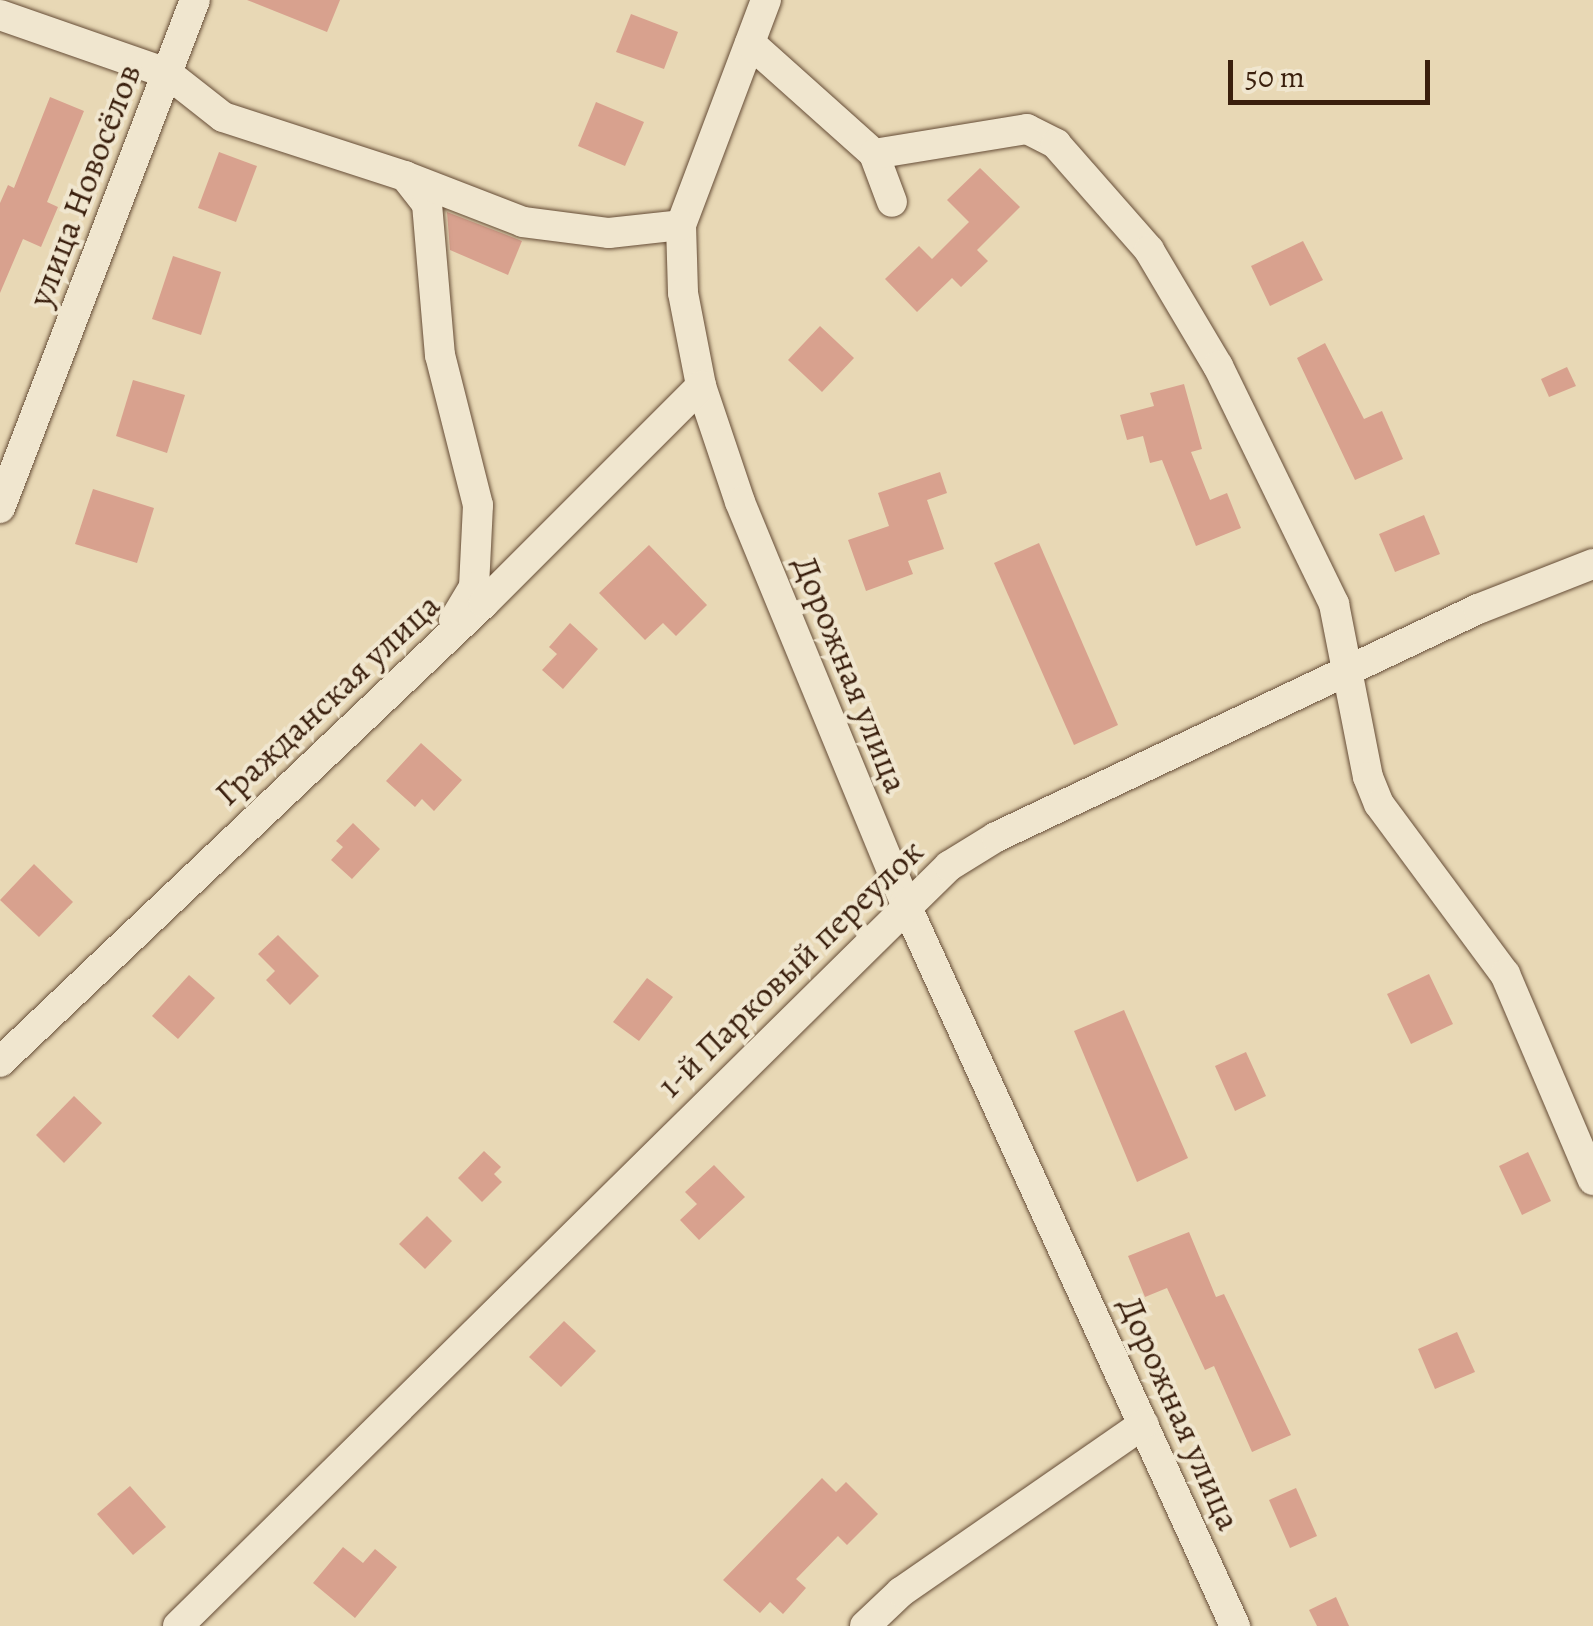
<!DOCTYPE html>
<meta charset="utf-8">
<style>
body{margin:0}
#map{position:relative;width:1593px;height:1626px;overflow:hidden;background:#e8d8b5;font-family:Alegreya,serif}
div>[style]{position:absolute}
.building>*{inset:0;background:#d8a18e}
.roads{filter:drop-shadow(0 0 2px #664d37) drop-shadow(0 0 2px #664d37)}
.minor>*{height:30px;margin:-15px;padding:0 15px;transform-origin:15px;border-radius:15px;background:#f0e6cf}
span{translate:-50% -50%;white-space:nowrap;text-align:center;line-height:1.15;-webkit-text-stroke:8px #f0e6cf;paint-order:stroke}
.street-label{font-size:35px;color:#3a1f0d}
.scale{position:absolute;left:1228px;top:60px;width:202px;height:45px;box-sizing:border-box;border:5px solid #3a1f0d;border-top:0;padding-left:12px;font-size:30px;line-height:35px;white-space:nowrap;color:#3a1f0d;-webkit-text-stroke:8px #f0e6cf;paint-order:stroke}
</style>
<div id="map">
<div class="building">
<i style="clip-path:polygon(247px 0,340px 0,327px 32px)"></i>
<i style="clip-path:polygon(631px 14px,678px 32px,664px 69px,616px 52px)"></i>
<i style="clip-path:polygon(50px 97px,84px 111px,47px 202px,58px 207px,41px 247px,23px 239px,0 293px,0 203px,8px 185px,14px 188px)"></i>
<i style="clip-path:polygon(596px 102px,644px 122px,625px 166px,578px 146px)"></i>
<i style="clip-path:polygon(219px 152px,257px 166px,236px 222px,198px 208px)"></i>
<i style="clip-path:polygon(980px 168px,1020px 207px,977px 250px,988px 261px,961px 287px,952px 278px,917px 312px,885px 279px,919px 246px,932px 259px,969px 222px,947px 200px)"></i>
<i style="clip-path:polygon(447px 212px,522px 241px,508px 275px,450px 250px)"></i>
<i style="clip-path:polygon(1303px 241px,1323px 280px,1270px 306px,1251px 266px)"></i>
<i style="clip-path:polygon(173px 256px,221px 272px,201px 335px,152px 319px)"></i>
<i style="clip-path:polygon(820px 326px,854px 358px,822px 392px,788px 360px)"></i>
<i style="clip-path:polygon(1325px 343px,1364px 419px,1382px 411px,1403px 459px,1355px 480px,1297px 358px)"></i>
<i style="clip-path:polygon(1567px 367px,1576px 386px,1549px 397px,1541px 379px)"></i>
<i style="clip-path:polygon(133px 380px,185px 395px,167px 453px,116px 436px)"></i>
<i style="clip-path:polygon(1184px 384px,1202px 449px,1191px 452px,1210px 500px,1227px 493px,1241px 528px,1196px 546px,1162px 460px,1150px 463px,1143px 436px,1127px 440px,1120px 415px,1154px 406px,1150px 393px)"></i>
<i style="clip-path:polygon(940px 472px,947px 493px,927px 500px,944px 549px,908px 561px,913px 574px,866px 591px,848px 540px,889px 526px,878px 493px)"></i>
<i style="clip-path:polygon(93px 489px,154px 508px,137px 563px,75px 544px)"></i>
<i style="clip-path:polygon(1424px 515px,1440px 554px,1395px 572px,1379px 534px)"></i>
<i style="clip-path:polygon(1039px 543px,1118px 725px,1074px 745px,994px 563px)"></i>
<i style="clip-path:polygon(649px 545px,707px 605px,676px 636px,663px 623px,645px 640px,599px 593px)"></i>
<i style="clip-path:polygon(570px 623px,598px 649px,563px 689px,542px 670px,557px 654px,549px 647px)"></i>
<i style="clip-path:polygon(421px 743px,462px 780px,434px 811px,422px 799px,415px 807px,386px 781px)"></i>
<i style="clip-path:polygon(353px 823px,380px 849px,352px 879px,331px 860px,343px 847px,336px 841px)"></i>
<i style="clip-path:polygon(34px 864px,73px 902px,39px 937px,0 900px)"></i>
<i style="clip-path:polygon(278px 935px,319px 976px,290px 1005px,266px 980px,275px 971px,258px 954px)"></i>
<i style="clip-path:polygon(1429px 974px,1453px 1024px,1411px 1044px,1387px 994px)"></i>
<i style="clip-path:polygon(189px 975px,215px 998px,178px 1039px,152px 1016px)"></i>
<i style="clip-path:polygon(647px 978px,673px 997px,639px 1041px,613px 1022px)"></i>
<i style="clip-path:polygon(1124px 1010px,1188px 1158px,1137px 1182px,1074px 1031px)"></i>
<i style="clip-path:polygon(1246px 1052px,1266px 1096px,1235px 1111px,1215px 1066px)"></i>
<i style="clip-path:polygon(74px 1096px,102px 1123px,64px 1163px,36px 1135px)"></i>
<i style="clip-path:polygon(484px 1151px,501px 1167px,494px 1174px,502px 1182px,482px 1202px,458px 1178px)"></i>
<i style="clip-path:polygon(1528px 1152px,1551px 1201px,1522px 1215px,1499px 1166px)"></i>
<i style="clip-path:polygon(714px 1165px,745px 1197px,699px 1240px,680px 1220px,697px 1204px,685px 1192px)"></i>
<i style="clip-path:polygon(427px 1216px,452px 1241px,425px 1269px,399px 1244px)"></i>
<i style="clip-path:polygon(1189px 1232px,1216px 1297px,1224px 1294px,1291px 1435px,1252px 1452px,1214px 1366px,1205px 1370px,1167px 1288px,1145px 1297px,1128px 1256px)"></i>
<i style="clip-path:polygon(564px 1321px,596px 1351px,561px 1387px,529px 1357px)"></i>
<i style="clip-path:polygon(1457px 1332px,1475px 1372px,1435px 1389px,1418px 1349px)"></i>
<i style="clip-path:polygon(822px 1478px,836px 1492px,846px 1482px,878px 1514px,847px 1545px,838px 1536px,796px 1579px,806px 1588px,783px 1614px,770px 1602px,760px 1613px,723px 1580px)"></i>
<i style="clip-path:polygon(130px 1486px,166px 1527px,133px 1555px,97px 1514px)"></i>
<i style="clip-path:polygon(1296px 1488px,1317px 1536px,1290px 1548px,1269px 1500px)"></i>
<i style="clip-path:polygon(343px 1547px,363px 1563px,375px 1549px,397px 1567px,355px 1618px,313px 1583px)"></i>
<i style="clip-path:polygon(1336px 1597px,1349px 1626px,1317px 1626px,1309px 1610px)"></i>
</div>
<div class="roads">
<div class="minor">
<i style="left:766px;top:0;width:241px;rotate:110.7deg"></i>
<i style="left:681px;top:225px;width:68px;rotate:88.3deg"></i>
<i style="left:683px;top:293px;width:95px;rotate:79deg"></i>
<i style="left:701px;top:386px;width:122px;rotate:71.4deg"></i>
<i style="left:740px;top:502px;width:434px;rotate:67.6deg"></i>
<i style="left:905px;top:903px;width:795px;rotate:65.47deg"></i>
<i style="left:0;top:15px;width:177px;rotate:19.2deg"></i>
<i style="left:167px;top:73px;width:71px;rotate:38.2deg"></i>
<i style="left:223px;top:117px;width:191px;rotate:18deg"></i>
<i style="left:405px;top:176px;width:36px;rotate:52deg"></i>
<i style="left:427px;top:204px;width:152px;rotate:85.1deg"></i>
<i style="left:440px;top:355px;width:155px;rotate:75.8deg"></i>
<i style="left:478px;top:505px;width:82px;rotate:92.8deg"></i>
<i style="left:474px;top:587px;width:39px;rotate:121deg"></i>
<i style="left:750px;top:43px;width:166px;rotate:41.8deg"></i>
<i style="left:874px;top:154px;width:51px;rotate:69.4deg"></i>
<i style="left:874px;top:154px;width:155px;rotate:-9.3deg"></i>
<i style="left:1027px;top:129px;width:33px;rotate:27deg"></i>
<i style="left:1056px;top:144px;width:141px;rotate:48.7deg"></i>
<i style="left:1149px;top:250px;width:135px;rotate:59.3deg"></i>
<i style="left:1218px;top:366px;width:265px;rotate:64deg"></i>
<i style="left:1334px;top:604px;width:176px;rotate:78.9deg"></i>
<i style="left:1368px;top:777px;width:29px;rotate:68deg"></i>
<i style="left:1379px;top:804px;width:212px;rotate:53.5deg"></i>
<i style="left:1505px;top:974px;width:224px;rotate:66.9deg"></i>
<i style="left:407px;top:177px;width:124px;rotate:21.2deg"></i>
<i style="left:523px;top:222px;width:87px;rotate:7.3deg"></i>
<i style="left:609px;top:233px;width:72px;rotate:-6.3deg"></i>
<i style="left:0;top:508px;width:544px;rotate:-69deg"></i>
<i style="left:0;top:1062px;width:667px;rotate:-43.48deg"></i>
<i style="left:484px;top:603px;width:307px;rotate:-45deg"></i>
<i style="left:178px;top:1626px;width:1083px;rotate:-44.59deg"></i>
<i style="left:949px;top:866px;width:55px;rotate:-31.7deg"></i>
<i style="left:996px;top:837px;width:533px;rotate:-25.32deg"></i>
<i style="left:1478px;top:609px;width:123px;rotate:-21.4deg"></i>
<i style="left:865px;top:1626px;width:50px;rotate:-43.4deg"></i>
<i style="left:901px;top:1592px;width:295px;rotate:-34.7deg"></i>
</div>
</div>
<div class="street-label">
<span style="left:84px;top:185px;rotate:-69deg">улица Новосёлов</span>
<span style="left:851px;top:674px;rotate:68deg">Дорожная улица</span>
<span style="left:327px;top:699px;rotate:-43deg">Гражданская улица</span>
<span style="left:790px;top:968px;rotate:-44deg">1-й Парковый переулок</span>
<span style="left:1180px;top:1413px;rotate:66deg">Дорожная улица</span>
</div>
<div class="scale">50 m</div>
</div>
